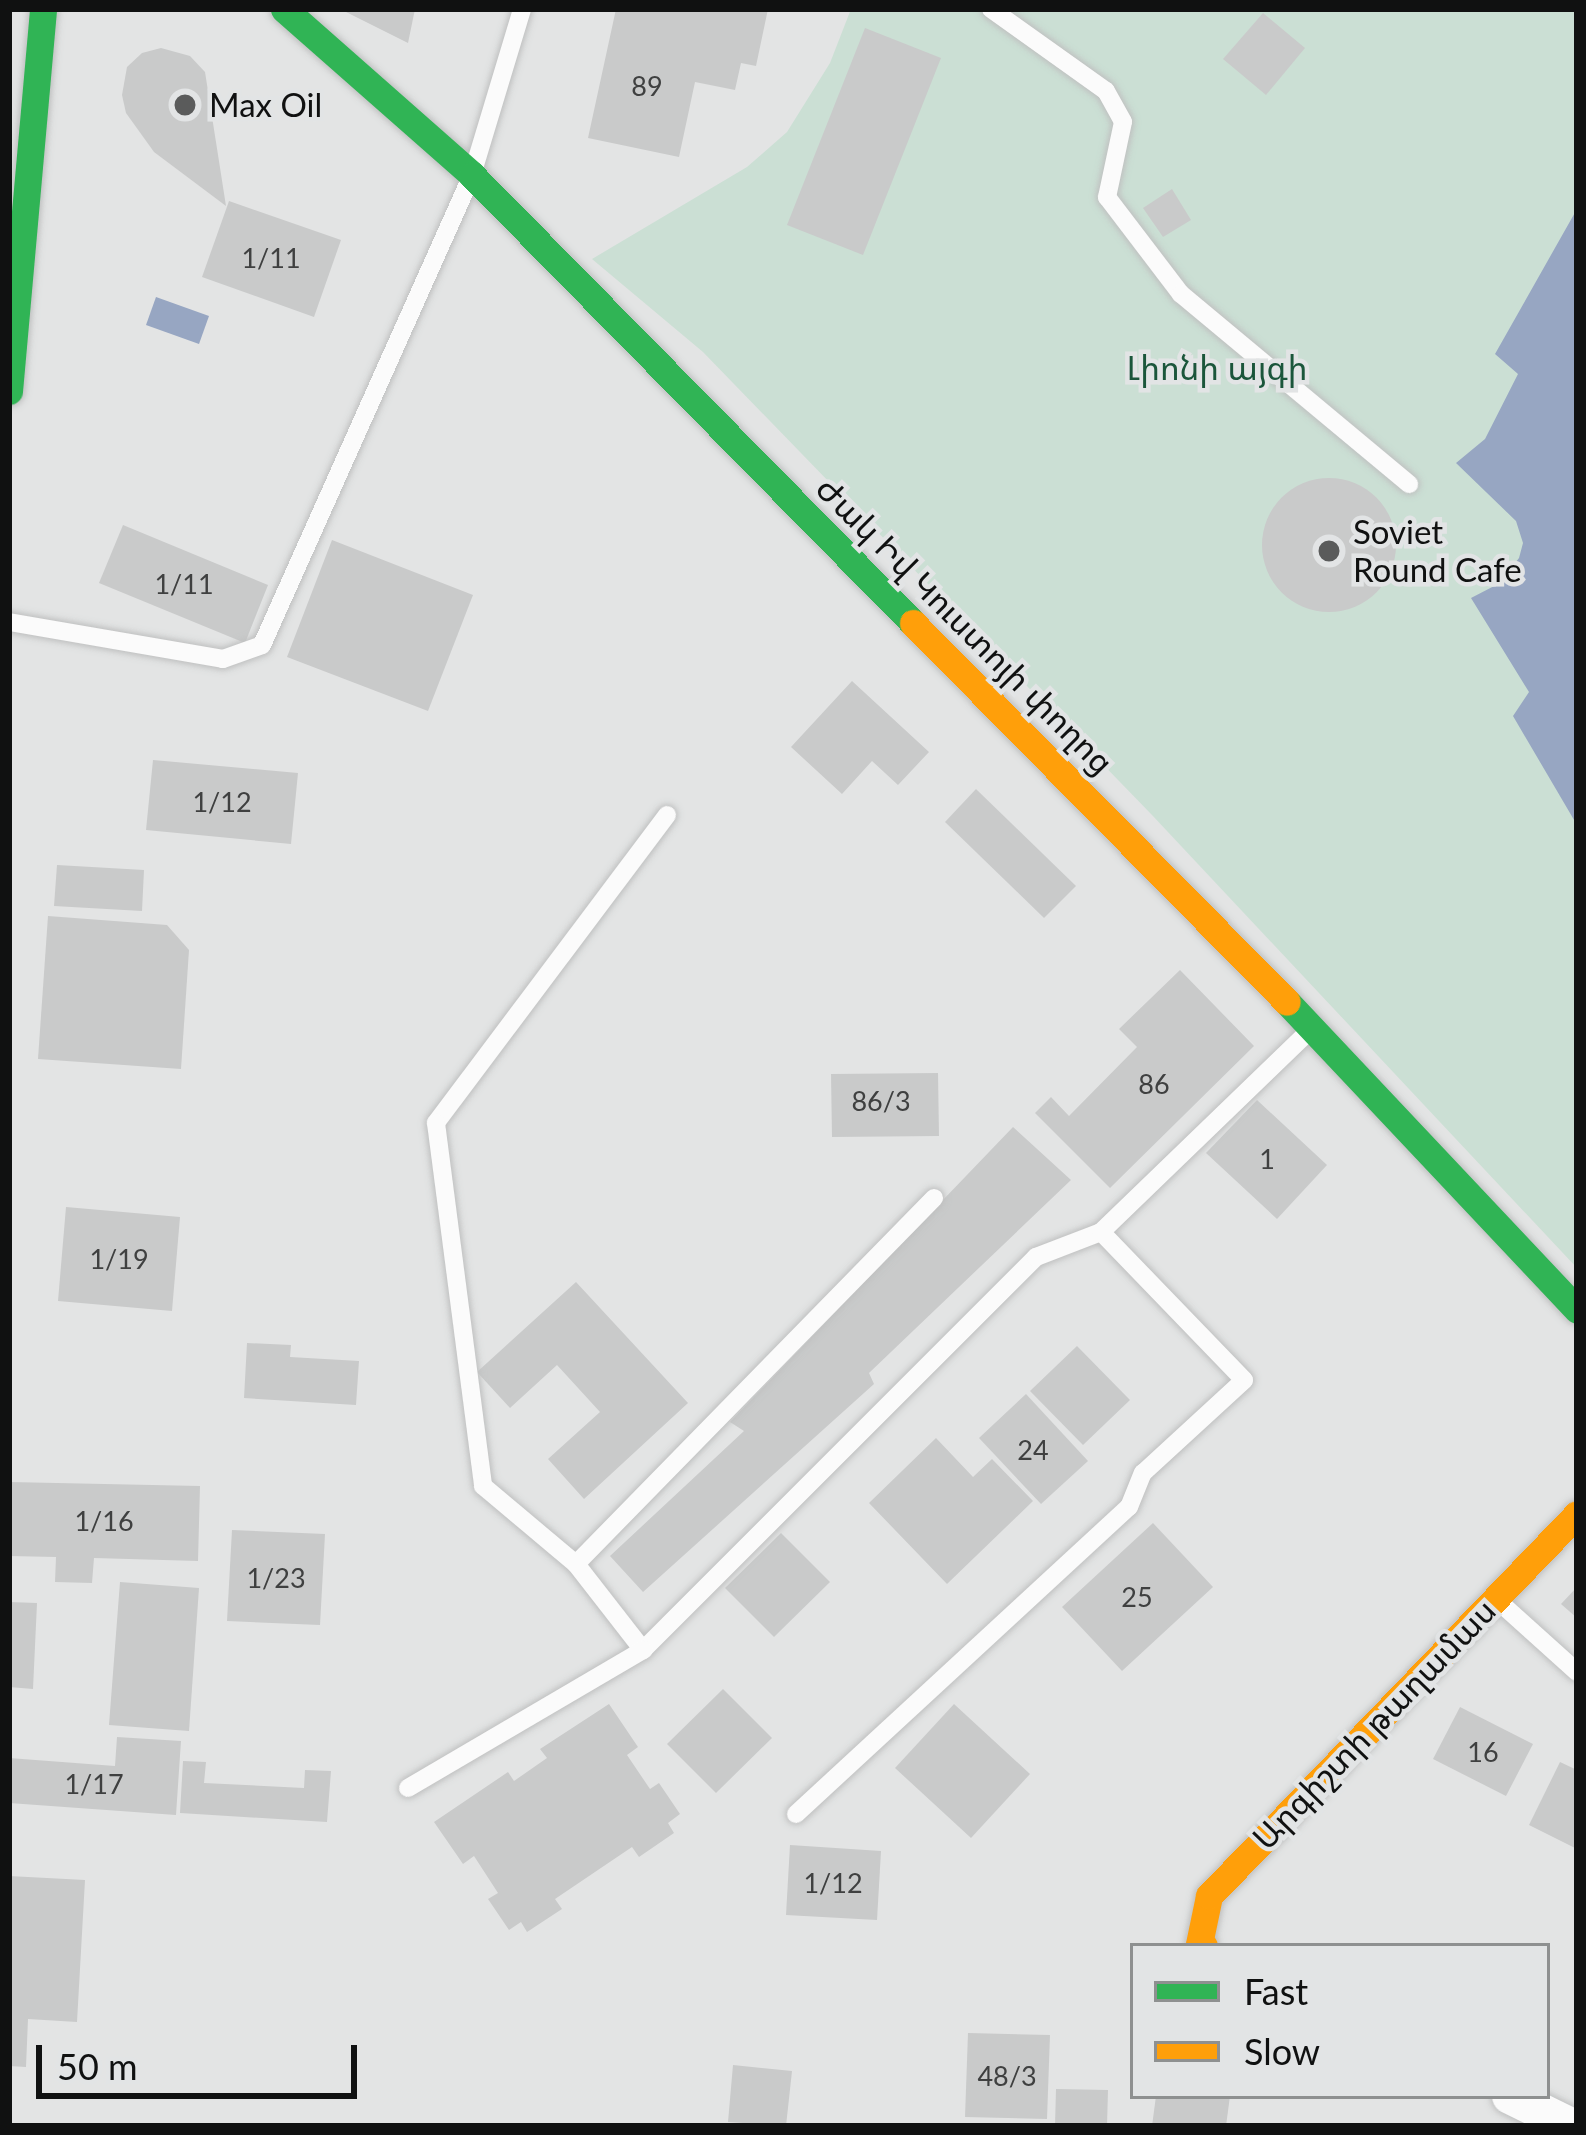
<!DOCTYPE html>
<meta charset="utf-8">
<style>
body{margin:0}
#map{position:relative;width:1586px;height:2135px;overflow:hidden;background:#e3e4e4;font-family:Lato,"Noto Sans Armenian",sans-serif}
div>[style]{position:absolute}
.green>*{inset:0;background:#cbdfd4}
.water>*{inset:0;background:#97a6c2}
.building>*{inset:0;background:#c9caca}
.round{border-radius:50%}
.roads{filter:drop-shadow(0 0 3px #bfc0c0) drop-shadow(0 0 3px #bfc0c0)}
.lane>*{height:18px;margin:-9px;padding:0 9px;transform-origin:9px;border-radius:9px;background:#fbfbfb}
.street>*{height:36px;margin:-18px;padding:0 18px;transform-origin:18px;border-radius:18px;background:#fbfbfb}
.fast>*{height:27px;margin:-13.5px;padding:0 13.5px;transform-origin:13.5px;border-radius:13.5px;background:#30b455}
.slow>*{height:27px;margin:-13.5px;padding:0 13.5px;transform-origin:13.5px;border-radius:13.5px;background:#ff9f0a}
.dots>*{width:33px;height:33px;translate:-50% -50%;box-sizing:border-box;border:6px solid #e2e4e5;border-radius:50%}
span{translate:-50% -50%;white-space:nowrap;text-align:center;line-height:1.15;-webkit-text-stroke:9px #e2e4e5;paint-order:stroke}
.number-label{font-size:27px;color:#3f4040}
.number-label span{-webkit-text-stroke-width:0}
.poi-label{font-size:33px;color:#101111}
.left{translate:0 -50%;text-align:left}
.park-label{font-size:33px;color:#1b563b}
.street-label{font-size:33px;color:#101111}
.frame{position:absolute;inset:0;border:12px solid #101111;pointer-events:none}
.legend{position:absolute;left:1130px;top:1943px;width:420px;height:156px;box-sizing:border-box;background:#e2e4e5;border:3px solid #8e9090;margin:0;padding:15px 21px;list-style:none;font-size:36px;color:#101111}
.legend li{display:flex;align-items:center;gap:24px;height:60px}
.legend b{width:60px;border:3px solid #8e9090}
.scale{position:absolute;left:36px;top:2045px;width:321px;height:54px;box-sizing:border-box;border:6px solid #101111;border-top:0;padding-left:15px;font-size:36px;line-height:42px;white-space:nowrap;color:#101111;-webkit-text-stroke:9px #e2e4e5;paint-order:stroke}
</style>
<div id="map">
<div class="green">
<i style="clip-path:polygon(851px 9px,1577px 9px,1577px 1268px,1152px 815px,703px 352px,592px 259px,747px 167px,787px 132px,830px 63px)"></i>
</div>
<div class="water">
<i style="clip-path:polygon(1577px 209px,1577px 825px,1513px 716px,1529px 692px,1471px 598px,1500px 583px,1519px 558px,1523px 543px,1516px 521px,1456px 463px,1485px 439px,1518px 374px,1495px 354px)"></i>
<i style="clip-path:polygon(156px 297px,209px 316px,199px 344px,146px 325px)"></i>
</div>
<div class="building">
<i style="clip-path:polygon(340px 9px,415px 9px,408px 43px)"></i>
<i style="clip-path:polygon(616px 9px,768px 9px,756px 66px,741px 63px,735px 90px,695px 82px,679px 157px,588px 138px)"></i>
<i style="clip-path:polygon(1263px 13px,1305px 48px,1266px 95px,1223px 59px)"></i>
<i style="clip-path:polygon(865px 28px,941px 58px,863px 255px,787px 225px)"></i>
<i style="clip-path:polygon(161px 48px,190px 56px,205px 72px,226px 206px,154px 152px,126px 113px,122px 95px,127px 67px,142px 53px)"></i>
<i style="clip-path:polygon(1172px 189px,1191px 220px,1163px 237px,1143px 208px)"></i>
<i style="clip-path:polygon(229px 201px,341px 240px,314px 317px,202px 277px)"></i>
<i class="round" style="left:1262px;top:478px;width:134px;height:134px"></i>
<i style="clip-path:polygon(123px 525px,268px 585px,245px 643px,99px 583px)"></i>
<i style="clip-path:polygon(332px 540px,473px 595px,428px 711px,287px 657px)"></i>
<i style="clip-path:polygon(852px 681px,929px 752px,898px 785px,872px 761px,842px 794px,791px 747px)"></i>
<i style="clip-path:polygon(153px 760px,298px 773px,291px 844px,146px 830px)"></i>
<i style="clip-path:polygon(976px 789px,1076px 886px,1044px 918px,945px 822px)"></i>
<i style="clip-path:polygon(57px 865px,144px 870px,142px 911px,54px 906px)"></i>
<i style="clip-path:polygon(48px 916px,167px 925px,189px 950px,181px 1069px,38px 1059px)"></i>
<i style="clip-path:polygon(1180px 970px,1254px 1046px,1110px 1188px,1035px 1113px,1051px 1097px,1069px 1116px,1137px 1047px,1119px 1029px)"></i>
<i style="clip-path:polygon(938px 1073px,939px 1136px,832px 1137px,831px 1074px)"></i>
<i style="clip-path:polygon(1257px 1100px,1327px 1165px,1277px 1219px,1206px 1153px)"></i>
<i style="clip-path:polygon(1013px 1127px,1071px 1180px,869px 1373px,874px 1384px,643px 1592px,610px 1556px,744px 1431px,730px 1422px)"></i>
<i style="clip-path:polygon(66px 1207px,180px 1217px,172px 1311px,58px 1301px)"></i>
<i style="clip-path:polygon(576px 1282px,688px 1403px,584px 1499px,548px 1459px,600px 1412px,557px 1365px,510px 1408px,477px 1372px)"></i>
<i style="clip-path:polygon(247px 1343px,291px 1345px,290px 1357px,359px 1361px,356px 1405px,244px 1398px)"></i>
<i style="clip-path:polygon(1077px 1346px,1130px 1400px,1083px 1445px,1030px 1391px)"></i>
<i style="clip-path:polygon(1026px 1394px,1088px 1461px,1041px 1504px,979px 1438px)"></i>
<i style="clip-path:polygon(936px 1438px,973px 1477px,992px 1459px,1033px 1501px,947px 1584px,869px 1503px)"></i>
<i style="clip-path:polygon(9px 1482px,200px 1486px,198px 1561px,94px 1558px,92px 1583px,55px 1582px,56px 1557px,9px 1556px)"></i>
<i style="clip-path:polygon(1153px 1523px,1213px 1587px,1122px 1671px,1062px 1607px)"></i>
<i style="clip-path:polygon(232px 1530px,325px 1534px,320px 1625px,227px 1621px)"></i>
<i style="clip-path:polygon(781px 1533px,830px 1582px,774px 1637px,725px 1588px)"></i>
<i style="clip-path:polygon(120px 1582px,199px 1588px,189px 1731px,109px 1725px)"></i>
<i style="clip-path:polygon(1577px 1587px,1577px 1618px,1561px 1604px)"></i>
<i style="clip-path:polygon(9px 1602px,37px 1603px,33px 1689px,9px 1687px)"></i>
<i style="clip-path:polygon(723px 1689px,772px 1738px,716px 1793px,667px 1744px)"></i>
<i style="clip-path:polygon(609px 1704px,638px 1747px,627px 1755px,650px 1789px,659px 1783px,680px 1814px,668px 1823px,674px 1833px,639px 1857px,632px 1847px,555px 1899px,562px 1909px,527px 1932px,521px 1922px,509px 1930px,488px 1899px,498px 1893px,474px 1856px,463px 1864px,434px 1822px,508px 1772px,514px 1781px,547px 1758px,540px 1749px)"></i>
<i style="clip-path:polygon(954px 1704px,1030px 1774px,971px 1838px,895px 1768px)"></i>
<i style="clip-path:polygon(1460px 1707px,1533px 1744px,1506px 1796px,1433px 1759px)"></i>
<i style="clip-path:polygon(117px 1737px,181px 1741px,176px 1815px,9px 1803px,9px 1758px,115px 1766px)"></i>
<i style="clip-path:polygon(183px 1761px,206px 1762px,204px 1783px,304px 1788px,305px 1770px,331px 1771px,327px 1822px,180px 1813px)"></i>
<i style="clip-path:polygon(1560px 1762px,1577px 1770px,1577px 1849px,1529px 1825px)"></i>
<i style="clip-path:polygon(790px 1845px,881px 1851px,877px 1920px,786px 1915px)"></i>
<i style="clip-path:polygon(9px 1876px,85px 1880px,77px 2022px,28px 2019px,26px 2067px,9px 2066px)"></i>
<i style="clip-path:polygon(968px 2033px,1050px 2035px,1047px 2119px,965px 2117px)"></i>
<i style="clip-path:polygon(733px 2065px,792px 2071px,786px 2126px,728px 2122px)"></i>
<i style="clip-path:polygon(1056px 2089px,1108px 2090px,1107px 2126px,1055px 2126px)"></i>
<i style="clip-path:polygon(1156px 2096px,1230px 2096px,1226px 2126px,1152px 2126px)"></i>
</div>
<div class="roads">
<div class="lane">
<i style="left:991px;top:9px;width:141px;rotate:35.5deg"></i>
<i style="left:1106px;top:91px;width:35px;rotate:61deg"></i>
<i style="left:1123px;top:122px;width:77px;rotate:102deg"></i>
<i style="left:1107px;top:197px;width:122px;rotate:52.7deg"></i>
<i style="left:1181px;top:294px;width:297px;rotate:39.8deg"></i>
<i style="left:9px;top:622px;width:217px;rotate:9.8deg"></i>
<i style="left:223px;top:659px;width:41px;rotate:-19.7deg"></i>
<i style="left:262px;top:645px;width:515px;rotate:-65.92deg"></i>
<i style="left:472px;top:175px;width:173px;rotate:-73.2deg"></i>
<i style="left:667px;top:815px;width:385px;rotate:126.9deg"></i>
<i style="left:436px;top:1123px;width:366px;rotate:82.6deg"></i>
<i style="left:483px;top:1486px;width:121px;rotate:40deg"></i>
<i style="left:576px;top:1564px;width:109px;rotate:52.1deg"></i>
<i style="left:643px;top:1650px;width:556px;rotate:-45deg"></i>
<i style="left:1036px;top:1257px;width:70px;rotate:-21deg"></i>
<i style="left:1101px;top:1232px;width:289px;rotate:-44deg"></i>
<i style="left:576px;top:1564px;width:512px;rotate:-45.63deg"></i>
<i style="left:1496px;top:1599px;width:109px;rotate:42deg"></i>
<i style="left:408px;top:1788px;width:273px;rotate:-30.4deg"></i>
<i style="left:796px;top:1814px;width:453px;rotate:-42.7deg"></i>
<i style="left:1129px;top:1507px;width:37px;rotate:-68deg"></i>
<i style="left:1143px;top:1473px;width:137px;rotate:-42.6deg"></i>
<i style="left:1244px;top:1380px;width:206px;rotate:-134deg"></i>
</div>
<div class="street">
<i style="left:1510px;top:2096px;width:68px;rotate:26.2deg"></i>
</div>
<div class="fast">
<i style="left:284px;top:9px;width:251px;rotate:41.4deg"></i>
<i style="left:472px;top:175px;width:629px;rotate:45.45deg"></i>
<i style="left:9px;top:391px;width:384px;rotate:-84.9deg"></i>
<i style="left:1287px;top:1002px;width:423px;rotate:46.7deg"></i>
</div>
<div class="slow">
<i style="left:913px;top:623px;width:532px;rotate:45.38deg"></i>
<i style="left:1204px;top:1946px;width:5px;rotate:-158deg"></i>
<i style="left:1199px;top:1944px;width:49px;rotate:-78.2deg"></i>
<i style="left:1209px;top:1896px;width:530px;rotate:-46.07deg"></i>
</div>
</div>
<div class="dots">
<i style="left:185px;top:105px;background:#5a5b5b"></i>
<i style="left:1329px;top:551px;background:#5a5b5b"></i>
</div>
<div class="number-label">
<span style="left:647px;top:86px">89</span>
<span style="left:271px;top:258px">1/11</span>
<span style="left:184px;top:584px">1/11</span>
<span style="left:222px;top:802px">1/12</span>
<span style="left:1154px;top:1084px">86</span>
<span style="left:881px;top:1101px">86/3</span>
<span style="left:1267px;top:1159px">1</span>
<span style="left:119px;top:1259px">1/19</span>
<span style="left:1033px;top:1450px">24</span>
<span style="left:104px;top:1521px">1/16</span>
<span style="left:276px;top:1578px">1/23</span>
<span style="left:1137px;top:1597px">25</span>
<span style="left:1483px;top:1752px">16</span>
<span style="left:94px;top:1784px">1/17</span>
<span style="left:833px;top:1883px">1/12</span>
<span style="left:1007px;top:2076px">48/3</span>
</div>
<div class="poi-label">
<span class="left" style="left:209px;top:105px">Max Oil</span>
<span class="left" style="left:1353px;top:551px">Soviet<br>Round Cafe</span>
</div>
<div class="park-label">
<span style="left:1217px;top:368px">Լիոնի այգի</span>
</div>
<div class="street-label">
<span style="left:965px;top:625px;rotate:45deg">Ժակ Իվ Կուստոյի փողոց</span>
<span style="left:1374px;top:1724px;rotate:-46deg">Արգիշտի թաղամաս</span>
</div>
<div class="frame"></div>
<ul class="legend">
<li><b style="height:15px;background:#30b455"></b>Fast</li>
<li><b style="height:15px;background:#ff9f0a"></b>Slow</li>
</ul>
<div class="scale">50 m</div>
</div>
